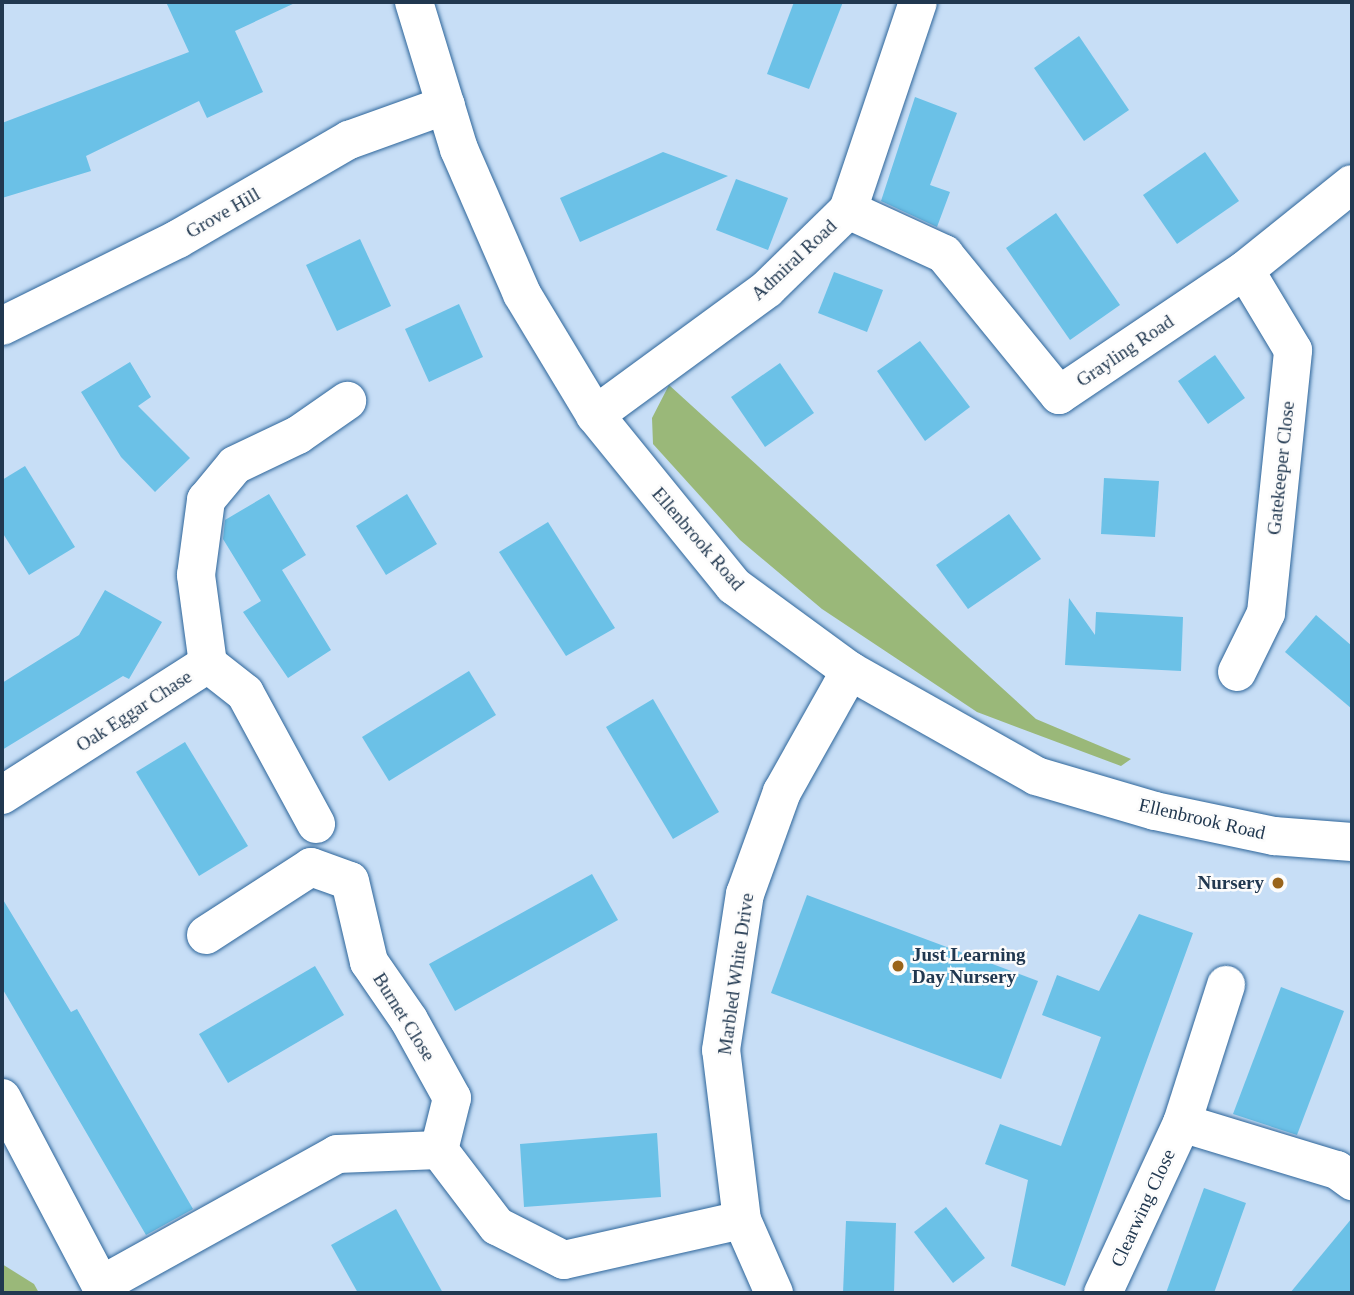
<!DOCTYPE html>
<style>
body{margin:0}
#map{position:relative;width:1354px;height:1295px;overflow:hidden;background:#c7def6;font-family:Georgia,serif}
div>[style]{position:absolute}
.green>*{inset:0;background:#9ab879}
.building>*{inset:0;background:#6bc1e7}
.roads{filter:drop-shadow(0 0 2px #2d659a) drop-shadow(0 0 2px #2d659a)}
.minor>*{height:38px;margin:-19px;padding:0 19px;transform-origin:19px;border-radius:19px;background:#fff}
.tertiary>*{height:38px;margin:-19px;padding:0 19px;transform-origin:19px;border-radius:19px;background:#fff}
.dots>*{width:19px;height:19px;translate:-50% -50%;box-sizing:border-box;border:4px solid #fcfcfc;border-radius:50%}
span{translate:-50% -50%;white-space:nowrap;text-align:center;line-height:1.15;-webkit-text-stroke:5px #fcfcfc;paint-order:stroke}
.street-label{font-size:19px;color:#213850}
.poi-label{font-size:19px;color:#213850;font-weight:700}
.right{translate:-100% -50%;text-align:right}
.left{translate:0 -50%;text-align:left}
.frame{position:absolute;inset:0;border:4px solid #213850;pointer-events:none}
</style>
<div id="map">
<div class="green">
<i style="clip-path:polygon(669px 385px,1036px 719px,1131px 759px,1121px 766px,977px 712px,822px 609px,740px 540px,653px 444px,652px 418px)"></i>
<i style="clip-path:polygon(2px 1264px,34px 1284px,39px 1293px,2px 1293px)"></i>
</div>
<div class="building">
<i style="clip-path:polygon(166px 2px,297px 2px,235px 31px,263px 92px,207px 118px,199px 101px,86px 156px,91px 171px,2px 198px,2px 123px,189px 52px)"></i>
<i style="clip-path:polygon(794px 2px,843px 2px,809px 89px,767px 74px)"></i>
<i style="clip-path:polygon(1079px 36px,1129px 110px,1084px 141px,1034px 68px)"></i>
<i style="clip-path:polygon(915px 97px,957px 113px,930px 185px,950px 192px,937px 227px,881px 201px)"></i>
<i style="clip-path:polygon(663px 152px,728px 176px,580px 242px,560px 198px)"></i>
<i style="clip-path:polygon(1205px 152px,1239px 201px,1177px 244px,1143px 195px)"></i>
<i style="clip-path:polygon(736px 179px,788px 198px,768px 250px,716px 230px)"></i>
<i style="clip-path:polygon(1056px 213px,1120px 305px,1070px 340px,1006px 248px)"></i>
<i style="clip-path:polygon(360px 239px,391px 306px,337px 331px,306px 265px)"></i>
<i style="clip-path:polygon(834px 272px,883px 290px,867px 332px,818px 313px)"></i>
<i style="clip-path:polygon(459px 304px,483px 357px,429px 382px,405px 329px)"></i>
<i style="clip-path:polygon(920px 341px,970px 407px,925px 441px,877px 371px)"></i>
<i style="clip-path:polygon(1215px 355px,1245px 398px,1208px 424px,1178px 381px)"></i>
<i style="clip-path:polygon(130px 362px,151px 397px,138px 406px,190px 458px,155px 492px,121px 457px,81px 392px)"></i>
<i style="clip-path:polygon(780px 363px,814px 413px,765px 447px,731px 397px)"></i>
<i style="clip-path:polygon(25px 466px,75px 547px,29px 575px,2px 532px,2px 480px)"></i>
<i style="clip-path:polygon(1104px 478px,1159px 481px,1155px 537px,1101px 534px)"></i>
<i style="clip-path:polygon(269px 494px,306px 555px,282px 570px,331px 650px,288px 678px,243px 612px,261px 601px,223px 539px,225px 520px)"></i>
<i style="clip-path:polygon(407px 494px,437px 544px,386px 575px,356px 526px)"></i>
<i style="clip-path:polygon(1009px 514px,1041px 559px,968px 609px,936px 565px)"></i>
<i style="clip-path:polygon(548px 522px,615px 628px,566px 656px,499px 552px)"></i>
<i style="clip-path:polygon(105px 590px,162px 622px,129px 679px,123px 676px,2px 750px,2px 683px,79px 635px)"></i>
<i style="clip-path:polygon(1069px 598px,1095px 635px,1096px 612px,1183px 617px,1181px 671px,1065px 665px)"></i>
<i style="clip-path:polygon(1316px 615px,1352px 646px,1352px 709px,1285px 652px)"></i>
<i style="clip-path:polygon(469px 671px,496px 715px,389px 781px,362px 737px)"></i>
<i style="clip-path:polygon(653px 699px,719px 812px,673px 839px,606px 727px)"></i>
<i style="clip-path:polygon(185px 742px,248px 846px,199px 876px,136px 772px)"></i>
<i style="clip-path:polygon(592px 874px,618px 920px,455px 1011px,429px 964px)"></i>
<i style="clip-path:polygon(807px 895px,1038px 981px,1001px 1079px,771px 993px)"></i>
<i style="clip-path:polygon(2px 898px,71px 1012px,77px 1009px,193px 1209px,146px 1235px,2px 988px)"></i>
<i style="clip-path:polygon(1139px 914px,1193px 933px,1065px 1286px,1011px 1266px,1028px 1180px,985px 1164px,1000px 1124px,1061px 1146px,1101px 1037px,1042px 1015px,1057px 975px,1099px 991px)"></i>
<i style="clip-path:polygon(315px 966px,344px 1015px,228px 1083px,199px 1034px)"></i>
<i style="clip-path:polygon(1281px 987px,1344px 1011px,1297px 1135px,1233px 1114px)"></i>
<i style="clip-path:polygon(657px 1133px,661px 1197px,524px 1207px,520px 1144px)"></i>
<i style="clip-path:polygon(1204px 1188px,1246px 1203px,1214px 1293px,1166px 1293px)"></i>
<i style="clip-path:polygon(946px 1207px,985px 1258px,953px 1283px,914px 1232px)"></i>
<i style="clip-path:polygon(396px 1209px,443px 1293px,358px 1293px,331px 1245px)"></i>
<i style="clip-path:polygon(1352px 1218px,1352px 1293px,1290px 1293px)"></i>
<i style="clip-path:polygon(846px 1221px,896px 1223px,894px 1293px,843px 1293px)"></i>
</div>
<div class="roads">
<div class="minor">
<i style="left:848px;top:210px;width:106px;rotate:24.6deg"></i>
<i style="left:944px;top:254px;width:182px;rotate:50.8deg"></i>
<i style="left:1059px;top:395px;width:224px;rotate:-33.9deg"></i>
<i style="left:1245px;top:270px;width:137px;rotate:-38.8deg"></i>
<i style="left:2px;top:326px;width:196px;rotate:-26.3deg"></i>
<i style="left:178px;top:239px;width:198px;rotate:-30.1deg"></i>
<i style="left:349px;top:140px;width:103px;rotate:-19.8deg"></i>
<i style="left:595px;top:415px;width:213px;rotate:-36.2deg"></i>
<i style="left:767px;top:289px;width:113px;rotate:-44.3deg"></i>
<i style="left:848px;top:210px;width:219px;rotate:-71.4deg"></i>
<i style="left:208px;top:664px;width:90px;rotate:-97.7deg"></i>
<i style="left:196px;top:575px;width:76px;rotate:-82.4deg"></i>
<i style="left:206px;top:500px;width:45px;rotate:-50.4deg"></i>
<i style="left:235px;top:465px;width:70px;rotate:-25.5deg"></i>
<i style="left:298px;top:435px;width:60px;rotate:-34.8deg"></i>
<i style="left:1237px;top:672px;width:66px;rotate:-63.8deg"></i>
<i style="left:1266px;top:613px;width:264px;rotate:-84.1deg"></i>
<i style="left:1293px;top:350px;width:93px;rotate:-121deg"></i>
<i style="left:2px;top:795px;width:244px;rotate:-32.5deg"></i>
<i style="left:208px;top:664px;width:47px;rotate:38.1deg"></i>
<i style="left:245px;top:693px;width:149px;rotate:61.5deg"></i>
<i style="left:206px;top:935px;width:125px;rotate:-32.9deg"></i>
<i style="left:311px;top:867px;width:41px;rotate:19.7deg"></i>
<i style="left:350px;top:881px;width:83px;rotate:76.8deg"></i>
<i style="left:369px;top:962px;width:70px;rotate:55.4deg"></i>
<i style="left:409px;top:1020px;width:89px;rotate:61.1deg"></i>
<i style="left:452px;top:1098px;width:54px;rotate:104deg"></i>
<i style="left:2px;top:1098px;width:221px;rotate:62.2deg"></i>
<i style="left:1182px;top:1123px;width:162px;rotate:16.9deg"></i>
<i style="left:1337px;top:1170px;width:19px;rotate:36deg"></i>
<i style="left:101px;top:1285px;width:270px;rotate:-29deg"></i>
<i style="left:337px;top:1154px;width:102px;rotate:-2.2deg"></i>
<i style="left:439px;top:1150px;width:96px;rotate:52.7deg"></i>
<i style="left:497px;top:1226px;width:75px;rotate:26.9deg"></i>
<i style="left:564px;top:1260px;width:182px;rotate:-12.7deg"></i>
<i style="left:774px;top:1293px;width:80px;rotate:-113.7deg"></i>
<i style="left:742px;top:1220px;width:171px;rotate:-97deg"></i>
<i style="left:721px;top:1050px;width:158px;rotate:-81.3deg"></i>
<i style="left:745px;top:894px;width:109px;rotate:-70.1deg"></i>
<i style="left:782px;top:792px;width:139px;rotate:-60.7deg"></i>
<i style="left:1103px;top:1293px;width:187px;rotate:-65.1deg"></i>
<i style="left:1182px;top:1123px;width:145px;rotate:-72.3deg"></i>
</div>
<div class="tertiary">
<i style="left:414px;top:2px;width:154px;rotate:73deg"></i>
<i style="left:459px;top:149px;width:158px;rotate:66.5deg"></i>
<i style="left:522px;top:294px;width:141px;rotate:58.9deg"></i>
<i style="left:595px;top:415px;width:220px;rotate:50.9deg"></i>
<i style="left:734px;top:586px;width:144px;rotate:36.2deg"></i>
<i style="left:850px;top:671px;width:214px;rotate:29.4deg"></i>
<i style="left:1036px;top:776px;width:124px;rotate:16.4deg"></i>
<i style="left:1155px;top:811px;width:122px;rotate:11.9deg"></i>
<i style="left:1274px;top:836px;width:78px;rotate:4.4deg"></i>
</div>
</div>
<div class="dots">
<i style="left:1278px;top:883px;background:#99641b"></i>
<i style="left:898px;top:966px;background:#99641b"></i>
</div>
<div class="street-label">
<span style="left:223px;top:213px;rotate:-30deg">Grove Hill</span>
<span style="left:794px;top:260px;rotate:-43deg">Admiral Road</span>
<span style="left:1125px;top:351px;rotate:-34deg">Grayling Road</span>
<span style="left:1281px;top:468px;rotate:-84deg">Gatekeeper Close</span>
<span style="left:698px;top:539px;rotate:49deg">Ellenbrook Road</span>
<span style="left:134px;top:711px;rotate:-33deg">Oak Eggar Chase</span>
<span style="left:1202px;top:819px;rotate:13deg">Ellenbrook Road</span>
<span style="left:736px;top:974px;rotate:-82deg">Marbled White Drive</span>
<span style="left:404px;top:1017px;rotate:58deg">Burnet Close</span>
<span style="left:1143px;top:1208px;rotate:-65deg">Clearwing Close</span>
</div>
<div class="poi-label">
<span class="right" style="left:1264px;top:883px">Nursery</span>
<span class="left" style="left:912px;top:966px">Just Learning<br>Day Nursery</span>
</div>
<div class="frame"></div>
</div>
